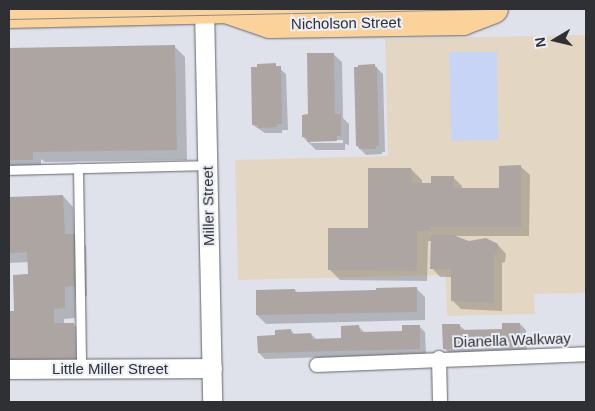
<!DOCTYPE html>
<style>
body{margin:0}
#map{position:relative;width:595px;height:411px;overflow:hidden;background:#dfe2ea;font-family:Arial,sans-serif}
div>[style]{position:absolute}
.education>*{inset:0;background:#e3d7c3}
.green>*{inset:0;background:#c8d4f5}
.shadow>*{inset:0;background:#0003}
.building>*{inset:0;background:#ada5a2}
.roads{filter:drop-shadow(0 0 1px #63656c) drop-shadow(0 0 1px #63656c)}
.service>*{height:9px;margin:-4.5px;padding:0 4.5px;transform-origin:4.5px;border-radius:4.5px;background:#fff}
.pedestrian>*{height:14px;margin:-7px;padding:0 7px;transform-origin:7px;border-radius:7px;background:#fff}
.minor>*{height:19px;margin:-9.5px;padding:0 9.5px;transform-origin:9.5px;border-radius:9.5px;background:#fff}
.primary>*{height:28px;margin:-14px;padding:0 14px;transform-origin:14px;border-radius:14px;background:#fbd39a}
.tram>*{height:1px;margin:-0.5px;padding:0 0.5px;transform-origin:0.5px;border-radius:0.5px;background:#8a8c91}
span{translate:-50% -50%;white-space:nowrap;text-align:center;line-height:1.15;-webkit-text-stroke:4px #eceff7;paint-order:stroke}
.street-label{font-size:15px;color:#2f3033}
.frame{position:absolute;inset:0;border:10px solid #2f3033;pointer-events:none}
.north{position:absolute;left:530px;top:15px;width:50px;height:50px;-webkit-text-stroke:4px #eceff7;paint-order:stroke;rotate:261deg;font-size:14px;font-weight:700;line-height:20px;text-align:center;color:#2f3033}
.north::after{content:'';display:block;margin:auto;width:18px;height:22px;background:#2f3033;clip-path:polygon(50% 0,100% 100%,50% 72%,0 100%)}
</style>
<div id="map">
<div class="education">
<i style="clip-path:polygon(586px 35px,586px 293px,534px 294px,535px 314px,447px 316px,446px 275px,238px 280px,235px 160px,388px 156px,385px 39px)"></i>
</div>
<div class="green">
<i style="clip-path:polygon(449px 52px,497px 52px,498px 140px,451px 141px)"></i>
</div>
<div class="shadow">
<i style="clip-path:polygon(174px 46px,185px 57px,187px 160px,45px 162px,41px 159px,41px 168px,9px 169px,9px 49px)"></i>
<i style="clip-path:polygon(evenodd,333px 54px,342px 62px,343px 118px,349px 124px,349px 145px,345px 144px,345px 150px,316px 150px,303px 137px,333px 54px,310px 140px,343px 140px,343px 143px,310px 143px,310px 140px)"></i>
<i style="clip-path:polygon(275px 65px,286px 74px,288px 130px,282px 130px,282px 133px,265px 133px,253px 125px)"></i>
<i style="clip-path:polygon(374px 65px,383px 74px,385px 152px,382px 152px,382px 154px,366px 155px,357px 146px)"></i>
<i style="clip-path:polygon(521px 167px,530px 175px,529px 236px,451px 236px,469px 243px,498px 245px,506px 254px,505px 262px,502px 263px,502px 311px,461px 309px,452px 300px,452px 277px,440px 277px,432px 268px,432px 241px,428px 241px,427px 281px,340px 280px,330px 270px,369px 229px,411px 169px,422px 180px,422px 184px,432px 184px,453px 177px,462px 186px,462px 189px,501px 189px)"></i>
<i style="clip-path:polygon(63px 196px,73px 207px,74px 235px,86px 246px,87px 296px,75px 297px,75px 318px,64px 319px,64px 324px,73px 324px,84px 334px,85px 368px,9px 370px,9px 312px,15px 312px,29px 276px,29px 262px,9px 263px,9px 198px)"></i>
<i style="clip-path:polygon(416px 288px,425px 297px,425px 320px,266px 324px,257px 315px,295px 290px,298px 293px,378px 292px)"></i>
<i style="clip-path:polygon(520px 324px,526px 330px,527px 353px,450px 354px,444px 348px,459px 325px,466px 331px,503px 331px)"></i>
<i style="clip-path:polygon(419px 326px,425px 332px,426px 354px,265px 359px,259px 353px,277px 336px,291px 330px,295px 335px,311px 334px,317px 340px,343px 340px,359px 327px,365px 333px,403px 332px)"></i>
</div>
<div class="building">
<i style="clip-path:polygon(175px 45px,177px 150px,33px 152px,33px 160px,9px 160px,9px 48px)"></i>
<i style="clip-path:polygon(307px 53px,334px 53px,335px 114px,341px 114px,341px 136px,337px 136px,337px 141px,307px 142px,307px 137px,302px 137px,302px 115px,308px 114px)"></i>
<i style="clip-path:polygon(276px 63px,276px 66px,281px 66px,282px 124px,277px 124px,277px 127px,258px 128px,258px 125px,252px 125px,251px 67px,257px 67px,257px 64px)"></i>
<i style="clip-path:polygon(375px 64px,375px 67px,377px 67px,379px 146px,376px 146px,376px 149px,359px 149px,359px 146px,356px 146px,354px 67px,358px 67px,358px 65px)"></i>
<i style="clip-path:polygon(521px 165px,521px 227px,430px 227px,431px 230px,417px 231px,417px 271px,328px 270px,328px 228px,368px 228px,368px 168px,411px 168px,412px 183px,431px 183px,431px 176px,454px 176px,454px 188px,499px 188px,499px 166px)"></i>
<i style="clip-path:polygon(63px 195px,65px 234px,76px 234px,77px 286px,65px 287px,65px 308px,54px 309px,54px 323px,74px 323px,75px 358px,9px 360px,9px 311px,14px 311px,13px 275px,28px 274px,27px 252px,9px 253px,9px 197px)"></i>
<i style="clip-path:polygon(431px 235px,453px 235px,469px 241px,486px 238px,498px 244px,497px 254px,494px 255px,494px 303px,451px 301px,451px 269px,430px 269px)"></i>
<i style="clip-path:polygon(417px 287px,417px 312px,256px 315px,256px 290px,295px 289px,295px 292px,376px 290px,376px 288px)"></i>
<i style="clip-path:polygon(502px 323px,520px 323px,521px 347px,443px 349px,442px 324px,460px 324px,460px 330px,502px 329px)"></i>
<i style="clip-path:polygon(359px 325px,360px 332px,402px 331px,402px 325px,420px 325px,420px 349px,258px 353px,257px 336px,275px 335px,275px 330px,291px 329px,291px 334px,311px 333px,312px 339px,341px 338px,341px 326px)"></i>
</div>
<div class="roads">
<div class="service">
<i style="left:78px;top:168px;width:201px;rotate:89.1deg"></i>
<i style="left:9px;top:170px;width:198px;rotate:-1.4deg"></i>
</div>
<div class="pedestrian">
<i style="left:439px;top:358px;width:44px;rotate:88.7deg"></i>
<i style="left:317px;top:365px;width:269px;rotate:-2.3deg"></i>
</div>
<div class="minor">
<i style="left:204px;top:9px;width:393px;rotate:88.8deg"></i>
<i style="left:9px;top:369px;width:203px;rotate:-0.3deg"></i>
</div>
<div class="primary">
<i style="left:229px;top:10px;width:43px;rotate:18.9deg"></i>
<i style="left:270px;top:24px;width:193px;rotate:-0.9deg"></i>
<i style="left:463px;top:21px;width:33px;rotate:-21deg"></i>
<i style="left:9px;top:14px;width:222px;rotate:-1.3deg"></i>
</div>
</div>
<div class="tram">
<i style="left:9px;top:19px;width:491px;rotate:-1.2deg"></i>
</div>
<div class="street-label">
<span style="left:346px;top:23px;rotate:-1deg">Nicholson Street</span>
<span style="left:208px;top:206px;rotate:-91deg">Miller Street</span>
<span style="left:512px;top:340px;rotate:-2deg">Dianella Walkway</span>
<span style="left:110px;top:369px">Little Miller Street</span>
</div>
<div class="frame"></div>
<div class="north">N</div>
</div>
